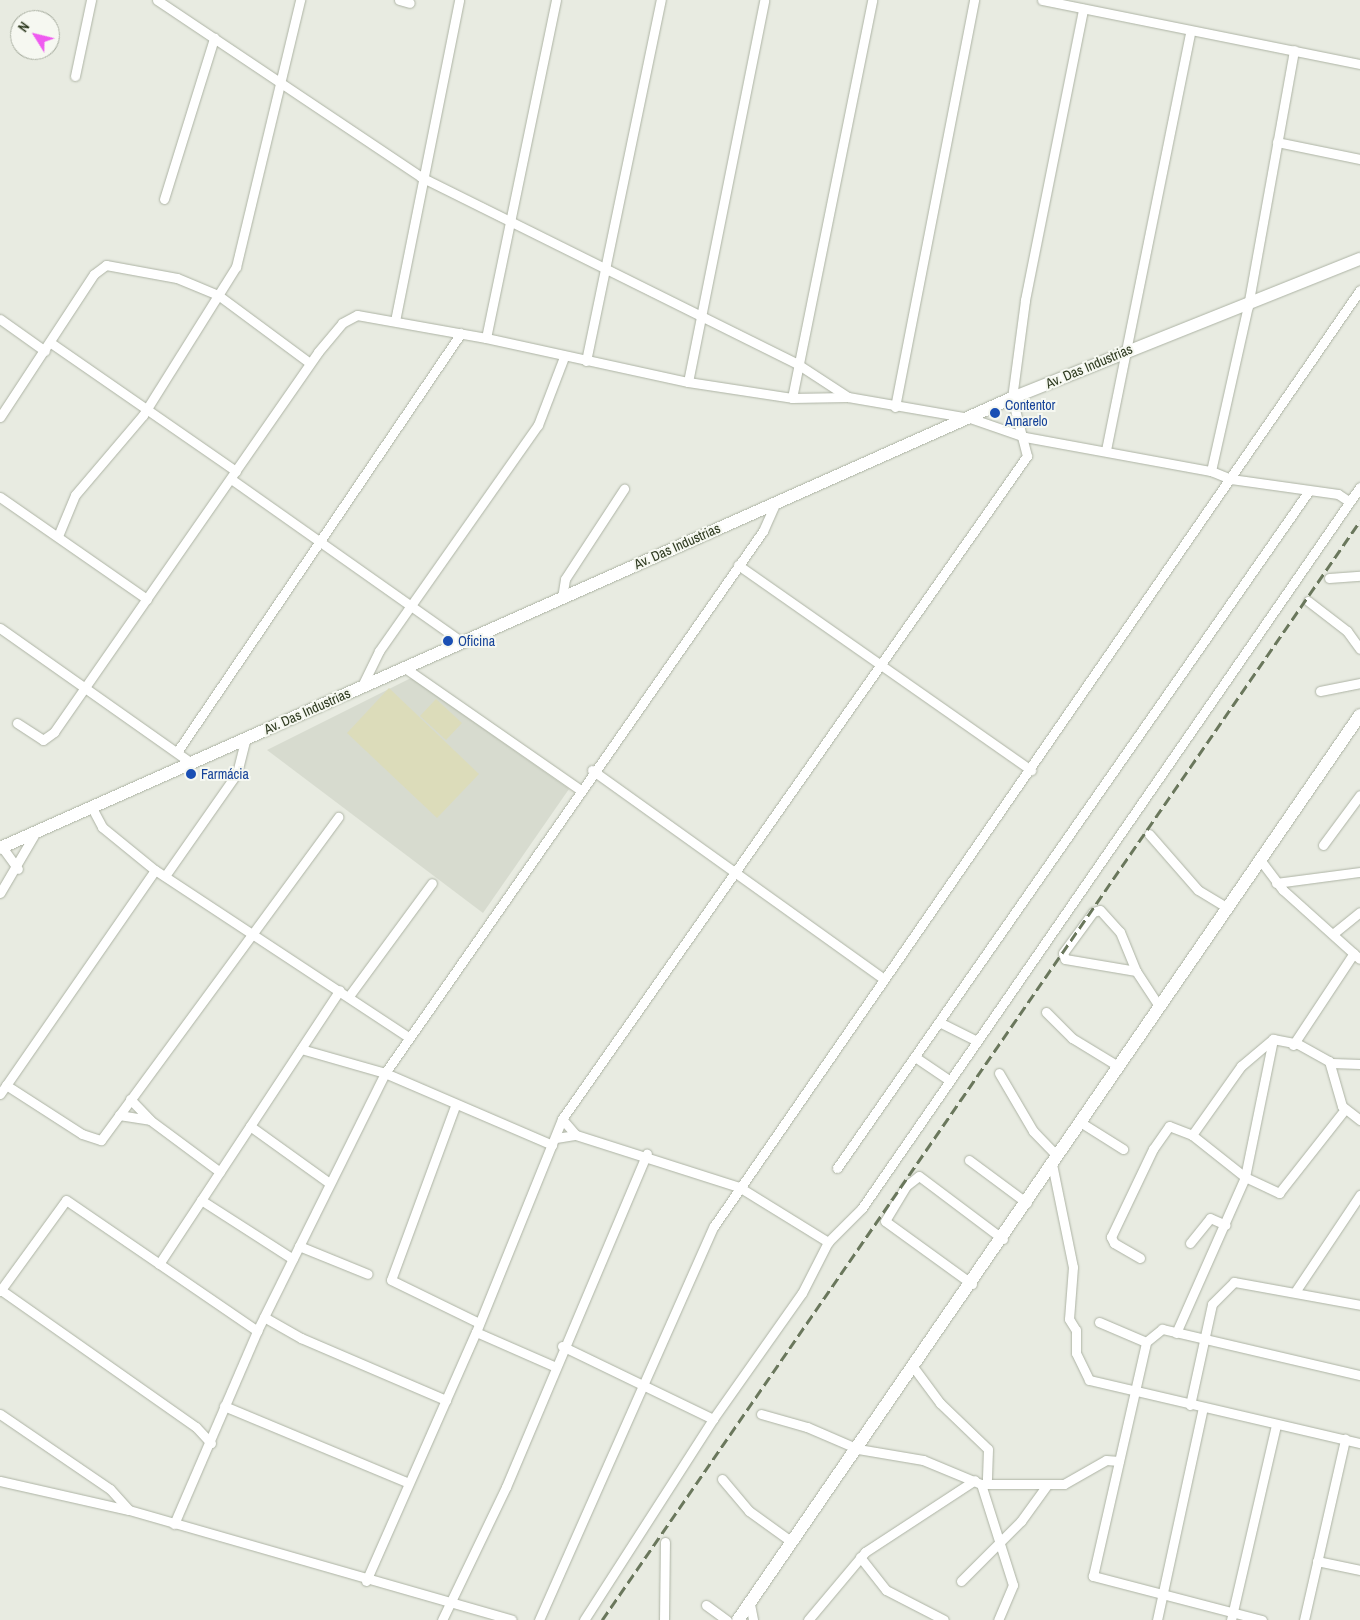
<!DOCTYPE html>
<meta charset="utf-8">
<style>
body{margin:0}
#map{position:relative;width:1360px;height:1620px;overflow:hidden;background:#e8ebe1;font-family:"Archivo Narrow",sans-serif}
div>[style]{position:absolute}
.built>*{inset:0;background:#d7dbcf}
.green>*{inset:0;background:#dcdcba}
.roads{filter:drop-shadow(0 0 1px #adb3a4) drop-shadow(0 0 1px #adb3a4)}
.street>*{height:9px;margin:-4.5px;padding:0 4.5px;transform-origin:4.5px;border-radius:4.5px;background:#fff}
.secondary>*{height:12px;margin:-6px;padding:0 6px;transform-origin:6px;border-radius:6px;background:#fff}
.rail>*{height:2.5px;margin-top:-1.25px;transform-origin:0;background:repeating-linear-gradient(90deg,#6a775c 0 10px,transparent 0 15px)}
.dots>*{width:14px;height:14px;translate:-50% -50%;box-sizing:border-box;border:2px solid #f6f8f1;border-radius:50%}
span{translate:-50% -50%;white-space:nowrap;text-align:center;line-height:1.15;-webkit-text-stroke:4px #f6f8f1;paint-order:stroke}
.street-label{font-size:14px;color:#2f3b21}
.transit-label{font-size:14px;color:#164399}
.left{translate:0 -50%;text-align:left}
.north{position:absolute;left:10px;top:10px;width:50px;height:50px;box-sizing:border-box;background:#f6f8f1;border:1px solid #a6ac9e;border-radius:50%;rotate:306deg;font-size:14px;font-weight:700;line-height:20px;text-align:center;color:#2f3b21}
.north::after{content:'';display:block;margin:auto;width:18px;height:22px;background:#ef5af0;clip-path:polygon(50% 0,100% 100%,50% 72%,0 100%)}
</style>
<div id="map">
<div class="built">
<i style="clip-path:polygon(411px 678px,569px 789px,483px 913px,267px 750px)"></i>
</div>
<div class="green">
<i style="clip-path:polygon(389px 688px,479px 774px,437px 818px,347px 733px)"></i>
<i style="clip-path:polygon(436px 699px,462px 723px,446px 740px,420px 716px)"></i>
</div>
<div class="roads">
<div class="street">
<i style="left:157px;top:0;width:318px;rotate:33.8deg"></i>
<i style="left:421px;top:177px;width:422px;rotate:26.4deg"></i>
<i style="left:799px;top:365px;width:59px;rotate:33.1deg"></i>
<i style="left:399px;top:0;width:11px;rotate:15deg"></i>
<i style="left:1042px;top:0;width:324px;rotate:11.4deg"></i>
<i style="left:75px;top:76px;width:78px;rotate:-78.1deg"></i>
<i style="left:1277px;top:142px;width:85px;rotate:11.6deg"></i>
<i style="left:164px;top:199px;width:169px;rotate:-72.7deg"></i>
<i style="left:0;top:319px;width:55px;rotate:35.4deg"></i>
<i style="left:395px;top:321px;width:327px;rotate:-78.7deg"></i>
<i style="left:486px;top:338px;width:345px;rotate:-78.3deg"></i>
<i style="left:51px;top:343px;width:225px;rotate:34.7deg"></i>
<i style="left:586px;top:361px;width:369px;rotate:-78.3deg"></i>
<i style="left:688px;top:382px;width:389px;rotate:-78.7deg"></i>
<i style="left:792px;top:398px;width:406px;rotate:-78.6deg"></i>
<i style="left:895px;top:407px;width:415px;rotate:-79deg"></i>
<i style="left:0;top:417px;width:171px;rotate:-56.7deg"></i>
<i style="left:94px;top:274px;width:15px;rotate:-37deg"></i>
<i style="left:106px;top:265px;width:72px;rotate:10.4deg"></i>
<i style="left:177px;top:278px;width:44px;rotate:22.5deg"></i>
<i style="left:218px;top:295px;width:114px;rotate:36.5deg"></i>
<i style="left:1106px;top:450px;width:426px;rotate:-78.6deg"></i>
<i style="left:1211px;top:471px;width:169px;rotate:-77.4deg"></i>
<i style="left:1248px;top:306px;width:260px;rotate:-79.8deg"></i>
<i style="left:231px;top:479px;width:283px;rotate:35.2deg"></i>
<i style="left:0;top:497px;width:179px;rotate:34.8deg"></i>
<i style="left:58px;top:536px;width:44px;rotate:-67.5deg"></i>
<i style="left:75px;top:495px;width:105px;rotate:-49.6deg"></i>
<i style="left:143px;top:415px;width:175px;rotate:-57.9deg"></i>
<i style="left:236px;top:267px;width:275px;rotate:-76.5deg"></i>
<i style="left:738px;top:565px;width:358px;rotate:35deg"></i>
<i style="left:1329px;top:578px;width:31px;rotate:-4deg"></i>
<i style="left:562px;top:598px;width:19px;rotate:-81deg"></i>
<i style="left:565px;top:579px;width:108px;rotate:-56.8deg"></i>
<i style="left:1308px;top:601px;width:49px;rotate:37.6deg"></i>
<i style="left:1347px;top:631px;width:22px;rotate:54deg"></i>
<i style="left:0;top:628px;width:232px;rotate:35.2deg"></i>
<i style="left:405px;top:668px;width:212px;rotate:34.8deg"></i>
<i style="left:362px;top:686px;width:39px;rotate:-64deg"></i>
<i style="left:379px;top:651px;width:276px;rotate:-54.9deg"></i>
<i style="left:538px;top:425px;width:73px;rotate:-69.1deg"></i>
<i style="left:1320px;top:691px;width:41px;rotate:-11.3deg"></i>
<i style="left:17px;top:723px;width:31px;rotate:33deg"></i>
<i style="left:43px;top:740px;width:14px;rotate:-36deg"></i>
<i style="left:54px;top:732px;width:463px;rotate:-55.2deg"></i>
<i style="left:318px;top:352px;width:38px;rotate:-50deg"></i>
<i style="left:342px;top:323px;width:17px;rotate:-28deg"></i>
<i style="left:357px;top:315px;width:131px;rotate:10.1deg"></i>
<i style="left:486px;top:338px;width:207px;rotate:12.3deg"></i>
<i style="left:688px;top:382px;width:105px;rotate:8.7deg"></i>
<i style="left:792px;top:398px;width:56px;rotate:-1deg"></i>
<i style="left:848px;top:397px;width:124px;rotate:9.8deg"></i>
<i style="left:970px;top:418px;width:58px;rotate:19.1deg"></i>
<i style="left:1025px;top:437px;width:189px;rotate:10.4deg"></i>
<i style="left:1211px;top:471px;width:22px;rotate:22deg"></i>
<i style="left:1231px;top:479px;width:108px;rotate:8deg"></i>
<i style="left:1338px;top:494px;width:14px;rotate:34deg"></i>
<i style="left:177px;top:752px;width:506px;rotate:-55.87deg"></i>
<i style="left:592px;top:770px;width:358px;rotate:35.6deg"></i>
<i style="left:91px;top:806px;width:24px;rotate:62deg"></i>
<i style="left:102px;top:827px;width:68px;rotate:39.1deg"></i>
<i style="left:155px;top:870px;width:303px;rotate:33.4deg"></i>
<i style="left:1149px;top:834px;width:74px;rotate:48.8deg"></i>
<i style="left:1198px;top:890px;width:35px;rotate:31deg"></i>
<i style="left:1323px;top:845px;width:62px;rotate:-53.5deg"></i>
<i style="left:2px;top:847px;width:27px;rotate:54deg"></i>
<i style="left:1261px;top:861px;width:36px;rotate:53deg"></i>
<i style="left:1283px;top:890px;width:103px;rotate:41.9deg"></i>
<i style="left:165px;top:876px;width:126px;rotate:-55deg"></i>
<i style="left:237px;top:773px;width:36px;rotate:-76deg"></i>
<i style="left:1276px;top:883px;width:85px;rotate:-7.5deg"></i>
<i style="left:0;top:893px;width:67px;rotate:-59.6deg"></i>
<i style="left:1334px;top:933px;width:33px;rotate:-39deg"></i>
<i style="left:1136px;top:971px;width:72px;rotate:-170.4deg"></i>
<i style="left:1065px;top:959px;width:6px;rotate:-108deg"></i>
<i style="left:1063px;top:953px;width:51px;rotate:-53.8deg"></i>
<i style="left:1093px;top:912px;width:7px;rotate:-16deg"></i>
<i style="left:1100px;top:910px;width:30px;rotate:48deg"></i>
<i style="left:1120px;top:932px;width:42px;rotate:67.7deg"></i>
<i style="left:1136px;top:971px;width:42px;rotate:56.7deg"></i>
<i style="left:349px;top:996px;width:140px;rotate:-53.7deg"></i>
<i style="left:1046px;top:1012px;width:37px;rotate:45deg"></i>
<i style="left:1072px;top:1038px;width:54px;rotate:31.3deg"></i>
<i style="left:939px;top:1022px;width:42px;rotate:26.6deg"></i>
<i style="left:1293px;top:1045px;width:110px;rotate:-56.5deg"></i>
<i style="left:301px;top:1049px;width:87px;rotate:15.9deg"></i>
<i style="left:385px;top:1073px;width:182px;rotate:23.3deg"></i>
<i style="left:915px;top:1057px;width:41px;rotate:34.1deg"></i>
<i style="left:1332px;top:1063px;width:28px;rotate:2deg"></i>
<i style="left:999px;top:1073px;width:67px;rotate:59.6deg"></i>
<i style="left:1033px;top:1131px;width:35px;rotate:46deg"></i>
<i style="left:6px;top:1085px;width:90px;rotate:32.8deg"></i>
<i style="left:82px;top:1134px;width:20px;rotate:18deg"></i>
<i style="left:101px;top:1140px;width:401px;rotate:-53.7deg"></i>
<i style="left:0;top:1094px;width:272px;rotate:-55.3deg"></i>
<i style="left:130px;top:1099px;width:29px;rotate:46deg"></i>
<i style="left:150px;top:1120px;width:87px;rotate:36.6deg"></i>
<i style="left:455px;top:1106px;width:185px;rotate:110.2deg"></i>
<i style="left:391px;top:1280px;width:98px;rotate:26deg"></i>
<i style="left:119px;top:1115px;width:31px;rotate:9deg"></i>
<i style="left:562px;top:1119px;width:21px;rotate:49deg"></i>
<i style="left:1080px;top:1122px;width:51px;rotate:32.1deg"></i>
<i style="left:250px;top:1126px;width:96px;rotate:35.7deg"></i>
<i style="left:1192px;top:1135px;width:85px;rotate:-54.6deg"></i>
<i style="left:1241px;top:1066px;width:42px;rotate:-40.2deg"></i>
<i style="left:1273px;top:1039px;width:25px;rotate:11deg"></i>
<i style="left:1298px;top:1044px;width:35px;rotate:29deg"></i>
<i style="left:1329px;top:1061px;width:47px;rotate:73.9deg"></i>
<i style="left:1342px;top:1106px;width:23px;rotate:38deg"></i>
<i style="left:556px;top:1138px;width:20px;rotate:-9deg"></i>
<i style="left:576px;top:1135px;width:171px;rotate:17.7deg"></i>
<i style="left:739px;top:1187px;width:105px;rotate:31.7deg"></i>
<i style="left:969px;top:1160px;width:72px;rotate:36.6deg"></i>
<i style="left:1052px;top:1164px;width:105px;rotate:78.5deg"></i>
<i style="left:1073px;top:1267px;width:52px;rotate:94.4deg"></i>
<i style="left:1069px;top:1319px;width:13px;rotate:58deg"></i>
<i style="left:1076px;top:1330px;width:23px;rotate:90deg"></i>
<i style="left:1076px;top:1353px;width:30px;rotate:64deg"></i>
<i style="left:1089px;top:1380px;width:278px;rotate:13.1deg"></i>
<i style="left:837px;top:1168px;width:824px;rotate:-55.13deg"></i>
<i style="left:201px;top:1200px;width:109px;rotate:32.7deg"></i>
<i style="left:1190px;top:1243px;width:32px;rotate:-51deg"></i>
<i style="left:1210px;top:1218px;width:17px;rotate:24deg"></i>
<i style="left:299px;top:1246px;width:74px;rotate:22.1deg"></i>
<i style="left:1140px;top:1258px;width:30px;rotate:-150deg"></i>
<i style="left:1114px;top:1243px;width:7px;rotate:-117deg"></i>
<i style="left:1111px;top:1237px;width:98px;rotate:-64.5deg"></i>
<i style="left:1153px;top:1149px;width:28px;rotate:-55deg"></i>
<i style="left:1169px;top:1126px;width:25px;rotate:21deg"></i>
<i style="left:1192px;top:1135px;width:68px;rotate:38.4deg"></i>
<i style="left:1245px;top:1177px;width:38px;rotate:25deg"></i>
<i style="left:1279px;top:1193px;width:107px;rotate:-51.8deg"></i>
<i style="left:159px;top:1264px;width:328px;rotate:-56.6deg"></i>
<i style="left:972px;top:1284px;width:107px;rotate:-144.1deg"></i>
<i style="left:885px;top:1221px;width:41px;rotate:-59deg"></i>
<i style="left:906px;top:1186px;width:16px;rotate:-38deg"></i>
<i style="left:919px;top:1176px;width:105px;rotate:36.9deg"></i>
<i style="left:1px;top:1290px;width:238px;rotate:35.1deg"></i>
<i style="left:196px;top:1427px;width:22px;rotate:47deg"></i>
<i style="left:0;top:1291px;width:112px;rotate:-54deg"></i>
<i style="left:66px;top:1200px;width:232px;rotate:34.4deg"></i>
<i style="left:1295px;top:1292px;width:117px;rotate:-56.2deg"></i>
<i style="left:264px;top:1317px;width:43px;rotate:29.6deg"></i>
<i style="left:301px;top:1338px;width:158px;rotate:23.2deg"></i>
<i style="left:1099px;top:1322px;width:51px;rotate:23.1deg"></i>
<i style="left:476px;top:1332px;width:85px;rotate:23.6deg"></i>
<i style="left:1176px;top:1333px;width:171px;rotate:-66.1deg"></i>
<i style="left:1245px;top:1177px;width:141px;rotate:-78.5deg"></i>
<i style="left:562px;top:1346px;width:168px;rotate:25.8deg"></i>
<i style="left:914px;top:1368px;width:44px;rotate:53.4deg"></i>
<i style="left:940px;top:1403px;width:66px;rotate:43.8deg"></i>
<i style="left:988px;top:1449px;width:34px;rotate:92deg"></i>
<i style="left:1190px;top:1405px;width:103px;rotate:-77.7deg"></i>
<i style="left:1212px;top:1304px;width:31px;rotate:-45deg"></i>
<i style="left:1234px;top:1282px;width:128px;rotate:10.3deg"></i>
<i style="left:224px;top:1406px;width:200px;rotate:22.6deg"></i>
<i style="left:0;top:1414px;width:133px;rotate:34.3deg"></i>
<i style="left:110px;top:1489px;width:28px;rotate:48deg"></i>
<i style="left:761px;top:1414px;width:48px;rotate:15.8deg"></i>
<i style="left:807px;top:1427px;width:56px;rotate:23.3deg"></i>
<i style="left:858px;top:1449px;width:66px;rotate:9.6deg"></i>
<i style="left:923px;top:1460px;width:63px;rotate:22.5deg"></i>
<i style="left:981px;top:1484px;width:83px"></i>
<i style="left:1064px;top:1484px;width:48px;rotate:-29.7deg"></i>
<i style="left:1106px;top:1460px;width:13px;rotate:4deg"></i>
<i style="left:722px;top:1479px;width:42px;rotate:49.8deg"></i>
<i style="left:749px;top:1511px;width:53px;rotate:35.8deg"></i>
<i style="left:0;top:1481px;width:132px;rotate:12.7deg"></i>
<i style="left:129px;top:1510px;width:398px;rotate:16deg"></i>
<i style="left:981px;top:1484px;width:106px;rotate:72.4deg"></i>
<i style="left:1013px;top:1585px;width:38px;rotate:113deg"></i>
<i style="left:174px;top:1524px;width:210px;rotate:-66.7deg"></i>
<i style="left:257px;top:1331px;width:288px;rotate:-63.6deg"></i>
<i style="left:385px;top:1073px;width:661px;rotate:-55.11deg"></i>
<i style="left:763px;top:531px;width:30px;rotate:-66deg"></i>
<i style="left:860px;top:1557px;width:42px;rotate:51.8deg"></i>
<i style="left:886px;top:1590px;width:65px;rotate:27.3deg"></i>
<i style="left:1317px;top:1561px;width:44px;rotate:11.8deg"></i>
<i style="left:366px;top:1581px;width:272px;rotate:-66.2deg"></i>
<i style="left:476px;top:1332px;width:230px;rotate:-68deg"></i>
<i style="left:562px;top:1119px;width:810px;rotate:-54.96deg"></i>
<i style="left:1027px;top:456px;width:60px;rotate:-104.5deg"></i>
<i style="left:1012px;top:398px;width:99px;rotate:-82.4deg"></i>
<i style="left:1025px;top:300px;width:297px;rotate:-78.7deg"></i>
<i style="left:961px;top:1581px;width:85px;rotate:-45deg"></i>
<i style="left:1021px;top:1521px;width:44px;rotate:-54.2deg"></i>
<i style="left:750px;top:1604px;width:16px;rotate:79deg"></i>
<i style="left:706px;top:1605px;width:26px;rotate:36deg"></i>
<i style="left:442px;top:1620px;width:148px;rotate:-64.3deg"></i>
<i style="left:506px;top:1487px;width:362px;rotate:-67.1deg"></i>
<i style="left:539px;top:1620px;width:431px;rotate:-66.1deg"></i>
<i style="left:714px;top:1226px;width:1137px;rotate:-55.39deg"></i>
<i style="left:584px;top:1620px;width:239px;rotate:-57.3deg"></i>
<i style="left:713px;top:1419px;width:154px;rotate:-54.8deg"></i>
<i style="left:802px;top:1293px;width:57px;rotate:-63deg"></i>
<i style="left:828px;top:1242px;width:48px;rotate:-45deg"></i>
<i style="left:862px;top:1208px;width:876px;rotate:-55.37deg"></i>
<i style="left:664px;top:1620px;width:78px;rotate:-89.3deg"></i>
<i style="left:808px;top:1620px;width:89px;rotate:-50deg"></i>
<i style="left:865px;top:1552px;width:131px;rotate:-33.2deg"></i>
<i style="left:1157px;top:1620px;width:217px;rotate:-77.8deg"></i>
<i style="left:1231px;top:1620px;width:200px;rotate:-77deg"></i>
<i style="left:1262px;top:1620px;width:175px;rotate:-165.4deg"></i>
<i style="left:1093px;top:1576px;width:240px;rotate:-77.2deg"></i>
<i style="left:1146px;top:1342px;width:21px;rotate:-39deg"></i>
<i style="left:1162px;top:1329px;width:203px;rotate:13.1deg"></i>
<i style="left:1304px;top:1620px;width:186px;rotate:-77.2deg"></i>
</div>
<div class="secondary">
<i style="left:0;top:848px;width:1108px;rotate:-23.97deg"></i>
<i style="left:1012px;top:398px;width:375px;rotate:-21.8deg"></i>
<i style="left:738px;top:1620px;width:1098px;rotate:-55.5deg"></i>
</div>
</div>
<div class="rail">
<i style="left:602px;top:1620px;width:1335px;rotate:-55.41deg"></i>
</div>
<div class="dots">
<i style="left:995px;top:413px;background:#1a4fb4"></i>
<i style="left:448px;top:641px;background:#1a4fb4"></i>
<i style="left:191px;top:774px;background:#1a4fb4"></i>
</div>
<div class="street-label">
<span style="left:1089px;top:366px;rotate:-23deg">Av. Das Industrias</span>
<span style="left:677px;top:546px;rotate:-24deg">Av. Das Industrias</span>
<span style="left:307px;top:711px;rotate:-24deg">Av. Das Industrias</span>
</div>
<div class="transit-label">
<span class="left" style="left:1005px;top:413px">Contentor<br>Amarelo</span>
<span class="left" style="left:458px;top:641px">Oficina</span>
<span class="left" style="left:201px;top:774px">Farmácia</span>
</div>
<div class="north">N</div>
</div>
